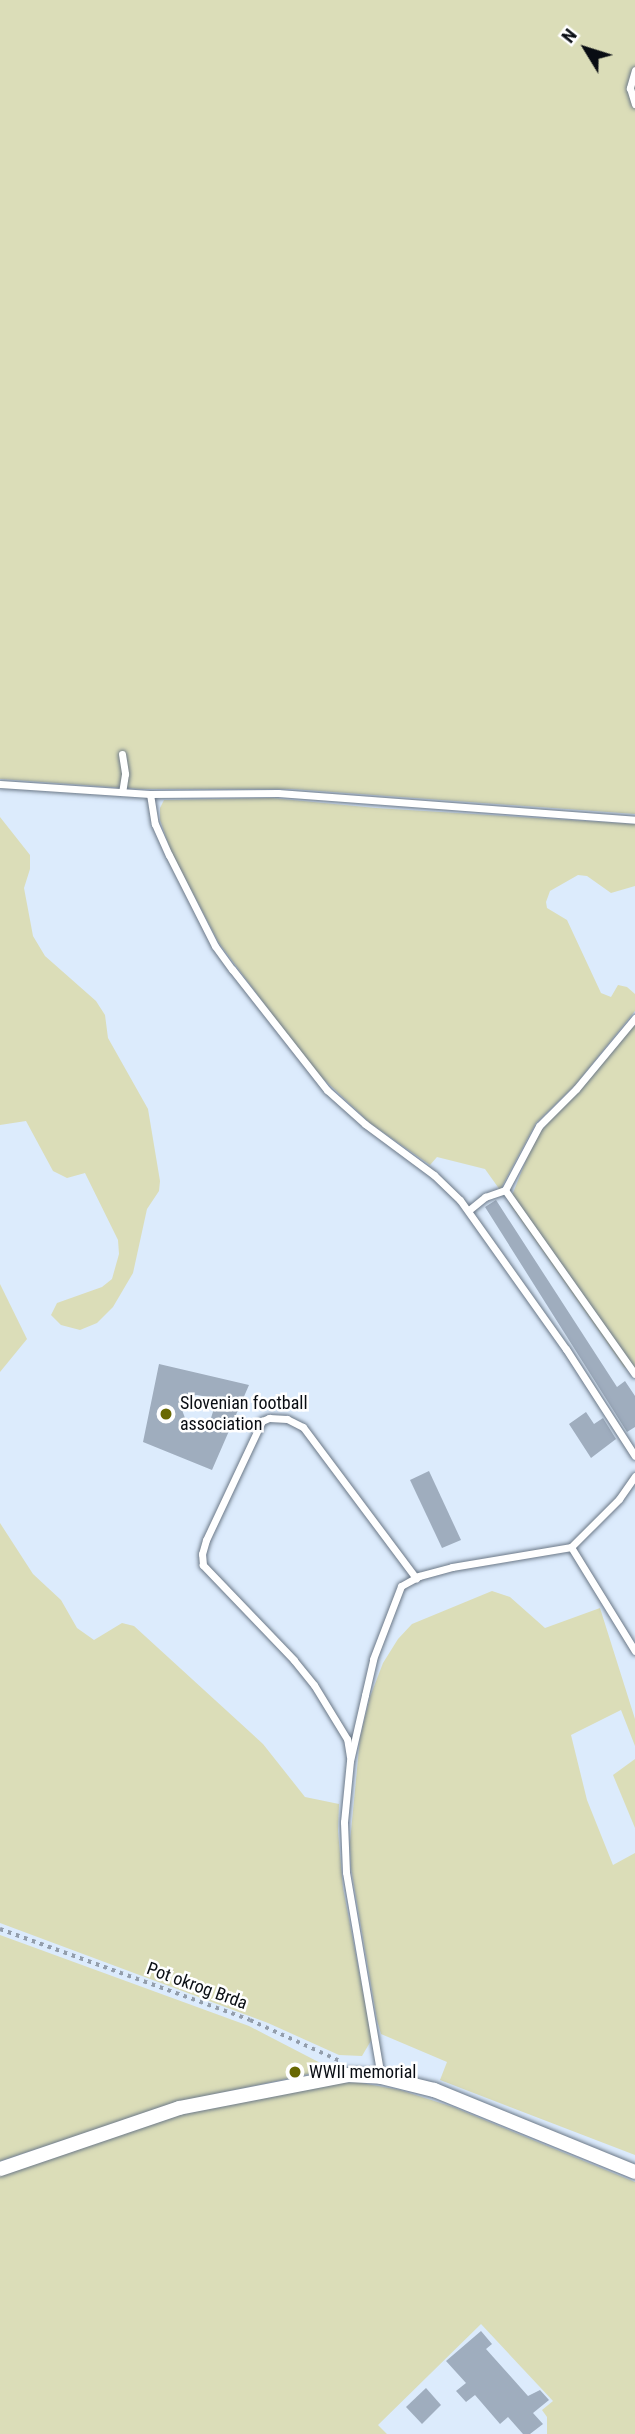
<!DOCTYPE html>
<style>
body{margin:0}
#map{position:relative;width:635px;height:2434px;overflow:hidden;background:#dcebfc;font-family:"Roboto Condensed",sans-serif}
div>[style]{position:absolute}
.green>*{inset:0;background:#dbddb8}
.building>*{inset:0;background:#9fadbe}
.path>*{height:3.5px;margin-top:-1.75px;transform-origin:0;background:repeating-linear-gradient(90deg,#939eac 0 3.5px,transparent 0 8.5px)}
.roads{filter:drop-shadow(0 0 2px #6b7887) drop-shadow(0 0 2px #6b7887)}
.service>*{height:7px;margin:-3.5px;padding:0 3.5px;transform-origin:3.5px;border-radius:3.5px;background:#fff}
.minor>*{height:14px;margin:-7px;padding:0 7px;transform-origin:7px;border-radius:7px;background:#fff}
.dots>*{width:19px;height:19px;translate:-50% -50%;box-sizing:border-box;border:4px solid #fff;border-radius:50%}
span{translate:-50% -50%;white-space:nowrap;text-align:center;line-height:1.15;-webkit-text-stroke:5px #fff;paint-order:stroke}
.poi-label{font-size:18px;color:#090d13}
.left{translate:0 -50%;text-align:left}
.street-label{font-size:18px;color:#090d13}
.north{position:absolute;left:551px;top:14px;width:70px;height:70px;-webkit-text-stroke:5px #fff;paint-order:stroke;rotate:308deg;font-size:19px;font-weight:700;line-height:28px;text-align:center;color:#090d13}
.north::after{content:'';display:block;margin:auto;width:24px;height:32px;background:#090d13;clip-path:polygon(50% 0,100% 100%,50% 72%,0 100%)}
</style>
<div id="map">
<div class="green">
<i style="clip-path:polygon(0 0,635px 0,635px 814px,292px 789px,140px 789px,0 779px)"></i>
<i style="clip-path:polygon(272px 798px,376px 808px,635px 824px,635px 886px,611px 893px,587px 876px,578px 875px,550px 891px,546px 902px,547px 908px,567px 920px,601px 993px,611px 997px,618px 985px,627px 987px,635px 994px,635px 1011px,575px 1085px,536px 1123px,500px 1190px,485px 1169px,437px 1157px,430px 1165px,370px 1123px,313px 1069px,219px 943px,171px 851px,160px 820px,160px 808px,164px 800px)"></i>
<i style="clip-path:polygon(0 817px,30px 855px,30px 869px,24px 888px,33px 936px,45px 956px,96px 1001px,105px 1015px,108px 1038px,148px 1109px,160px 1181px,159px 1191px,147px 1209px,133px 1273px,113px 1307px,97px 1323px,80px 1330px,61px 1325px,51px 1315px,57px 1303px,102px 1287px,112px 1279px,119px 1254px,118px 1240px,85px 1173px,67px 1178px,53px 1171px,26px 1121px,0 1125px)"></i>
<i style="clip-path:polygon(635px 1021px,635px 1371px,624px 1367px,509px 1203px,535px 1138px)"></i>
<i style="clip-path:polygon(0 1284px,27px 1339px,0 1372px)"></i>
<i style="clip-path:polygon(0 1523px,33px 1574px,61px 1600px,77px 1628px,94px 1640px,122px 1623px,134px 1626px,263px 1744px,305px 1797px,339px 1804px,338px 1831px,343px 1888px,372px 2039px,362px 2056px,339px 2055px,268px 2023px,0 1923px)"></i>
<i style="clip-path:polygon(492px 1591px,510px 1597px,545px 1628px,600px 1608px,635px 1719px,635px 1746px,621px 1710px,571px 1735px,587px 1800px,613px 1865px,635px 1853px,635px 2155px,440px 2080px,447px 2062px,381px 2034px,377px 2020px,351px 1868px,350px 1842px,360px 1738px,370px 1697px,383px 1663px,398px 1639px,412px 1624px)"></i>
<i style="clip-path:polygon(635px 1759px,635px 1828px,613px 1775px)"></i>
<i style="clip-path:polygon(0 1935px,249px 2026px,332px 2069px,182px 2101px,0 2161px)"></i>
<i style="clip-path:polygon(356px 2082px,400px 2090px,453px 2107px,635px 2182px,635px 2434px,547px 2434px,547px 2417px,542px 2410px,553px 2401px,481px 2324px,378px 2425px,387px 2434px,0 2434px,0 2175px,179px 2115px,330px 2084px)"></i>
</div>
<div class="building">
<i style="clip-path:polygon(496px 1200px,617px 1387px,625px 1381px,635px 1396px,635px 1427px,627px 1432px,485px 1207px)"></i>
<i style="clip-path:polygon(evenodd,159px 1364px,249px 1385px,212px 1470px,143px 1442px,159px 1364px,197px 1395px,217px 1399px,211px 1418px,201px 1426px,185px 1418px,182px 1410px,189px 1396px,197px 1395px)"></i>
<i style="clip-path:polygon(586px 1412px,594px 1424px,603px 1418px,616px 1439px,591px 1458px,569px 1424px)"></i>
<i style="clip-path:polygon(429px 1471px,461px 1540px,442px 1548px,410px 1480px)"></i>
<i style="clip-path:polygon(481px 2331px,492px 2344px,486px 2349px,528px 2396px,540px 2390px,549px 2400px,533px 2413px,543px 2424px,530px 2434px,523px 2434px,508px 2417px,500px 2424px,475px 2395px,466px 2402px,456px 2391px,466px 2383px,446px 2361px)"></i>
<i style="clip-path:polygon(426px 2388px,441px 2405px,422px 2424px,406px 2407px)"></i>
</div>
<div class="path">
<i style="left:0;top:1929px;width:266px;rotate:20deg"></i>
<i style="left:250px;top:2020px;width:99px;rotate:24.5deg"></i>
</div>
<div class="roads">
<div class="service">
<i style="left:635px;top:70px;width:19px;rotate:106deg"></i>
<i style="left:630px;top:88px;width:17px;rotate:73deg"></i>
<i style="left:122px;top:754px;width:20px;rotate:81deg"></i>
<i style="left:125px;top:774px;width:18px;rotate:99deg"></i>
<i style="left:0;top:784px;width:150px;rotate:3.8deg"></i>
<i style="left:150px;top:794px;width:128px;rotate:-0.4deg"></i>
<i style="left:278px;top:793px;width:358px;rotate:4.3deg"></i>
<i style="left:150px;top:794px;width:30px;rotate:81deg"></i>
<i style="left:155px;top:824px;width:34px;rotate:66deg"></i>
<i style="left:169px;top:855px;width:102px;rotate:63.2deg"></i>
<i style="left:215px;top:946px;width:29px;rotate:54deg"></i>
<i style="left:232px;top:969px;width:154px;rotate:51.9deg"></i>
<i style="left:327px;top:1090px;width:51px;rotate:41.8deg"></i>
<i style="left:365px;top:1124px;width:86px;rotate:36.5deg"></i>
<i style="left:434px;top:1175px;width:36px;rotate:44deg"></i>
<i style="left:460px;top:1200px;width:183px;rotate:54.6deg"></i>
<i style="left:566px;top:1349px;width:127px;rotate:57.2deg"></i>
<i style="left:635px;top:1018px;width:92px;rotate:129.7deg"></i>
<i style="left:576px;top:1089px;width:52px;rotate:135deg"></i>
<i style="left:539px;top:1126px;width:72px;rotate:118deg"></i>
<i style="left:505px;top:1190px;width:225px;rotate:54.8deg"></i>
<i style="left:469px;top:1210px;width:21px;rotate:-39deg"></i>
<i style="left:485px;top:1197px;width:21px;rotate:-19deg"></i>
<i style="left:571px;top:1547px;width:122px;rotate:58.4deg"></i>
<i style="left:350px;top:1757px;width:18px;rotate:-99deg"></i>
<i style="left:347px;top:1739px;width:63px;rotate:-121.4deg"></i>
<i style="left:314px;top:1685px;width:32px;rotate:-129deg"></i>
<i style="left:294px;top:1660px;width:132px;rotate:-133.8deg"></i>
<i style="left:203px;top:1565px;width:11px;rotate:-95deg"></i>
<i style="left:202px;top:1554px;width:15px;rotate:-74deg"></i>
<i style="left:206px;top:1540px;width:132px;rotate:-64.8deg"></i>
<i style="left:262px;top:1421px;width:8px;rotate:-23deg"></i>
<i style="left:269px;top:1418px;width:18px;rotate:3deg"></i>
<i style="left:287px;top:1419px;width:18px;rotate:27deg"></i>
<i style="left:303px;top:1427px;width:189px;rotate:53.2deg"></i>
<i style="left:381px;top:2077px;width:208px;rotate:-99.7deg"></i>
<i style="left:346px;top:1872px;width:50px;rotate:-92.3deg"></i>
<i style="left:344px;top:1822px;width:61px;rotate:-84.4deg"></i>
<i style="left:350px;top:1761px;width:68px;rotate:-77.2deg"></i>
<i style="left:365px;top:1695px;width:37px;rotate:-77deg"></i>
<i style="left:373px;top:1659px;width:78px;rotate:-69deg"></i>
<i style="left:401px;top:1586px;width:21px;rotate:-29deg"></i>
<i style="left:419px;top:1576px;width:34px;rotate:-15deg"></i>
<i style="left:452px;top:1567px;width:121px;rotate:-9.5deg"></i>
<i style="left:571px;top:1547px;width:68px;rotate:-45deg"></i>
<i style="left:619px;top:1499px;width:28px;rotate:-55deg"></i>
</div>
<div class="minor">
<i style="left:0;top:2169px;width:189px;rotate:-18.8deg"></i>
<i style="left:179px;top:2108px;width:172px;rotate:-11deg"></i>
<i style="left:348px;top:2075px;width:33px;rotate:3deg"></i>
<i style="left:381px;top:2077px;width:55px;rotate:13.8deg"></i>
<i style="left:434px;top:2090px;width:217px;rotate:22.2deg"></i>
</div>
</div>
<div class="dots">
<i style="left:166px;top:1414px;background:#686802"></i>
<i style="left:295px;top:2072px;background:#686802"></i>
</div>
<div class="poi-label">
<span class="left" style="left:180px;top:1414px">Slovenian football<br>association</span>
<span class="left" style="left:309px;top:2072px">WWII memorial</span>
</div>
<div class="street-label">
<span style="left:197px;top:1986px;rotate:20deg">Pot okrog Brda</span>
</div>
<div class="north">N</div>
</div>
